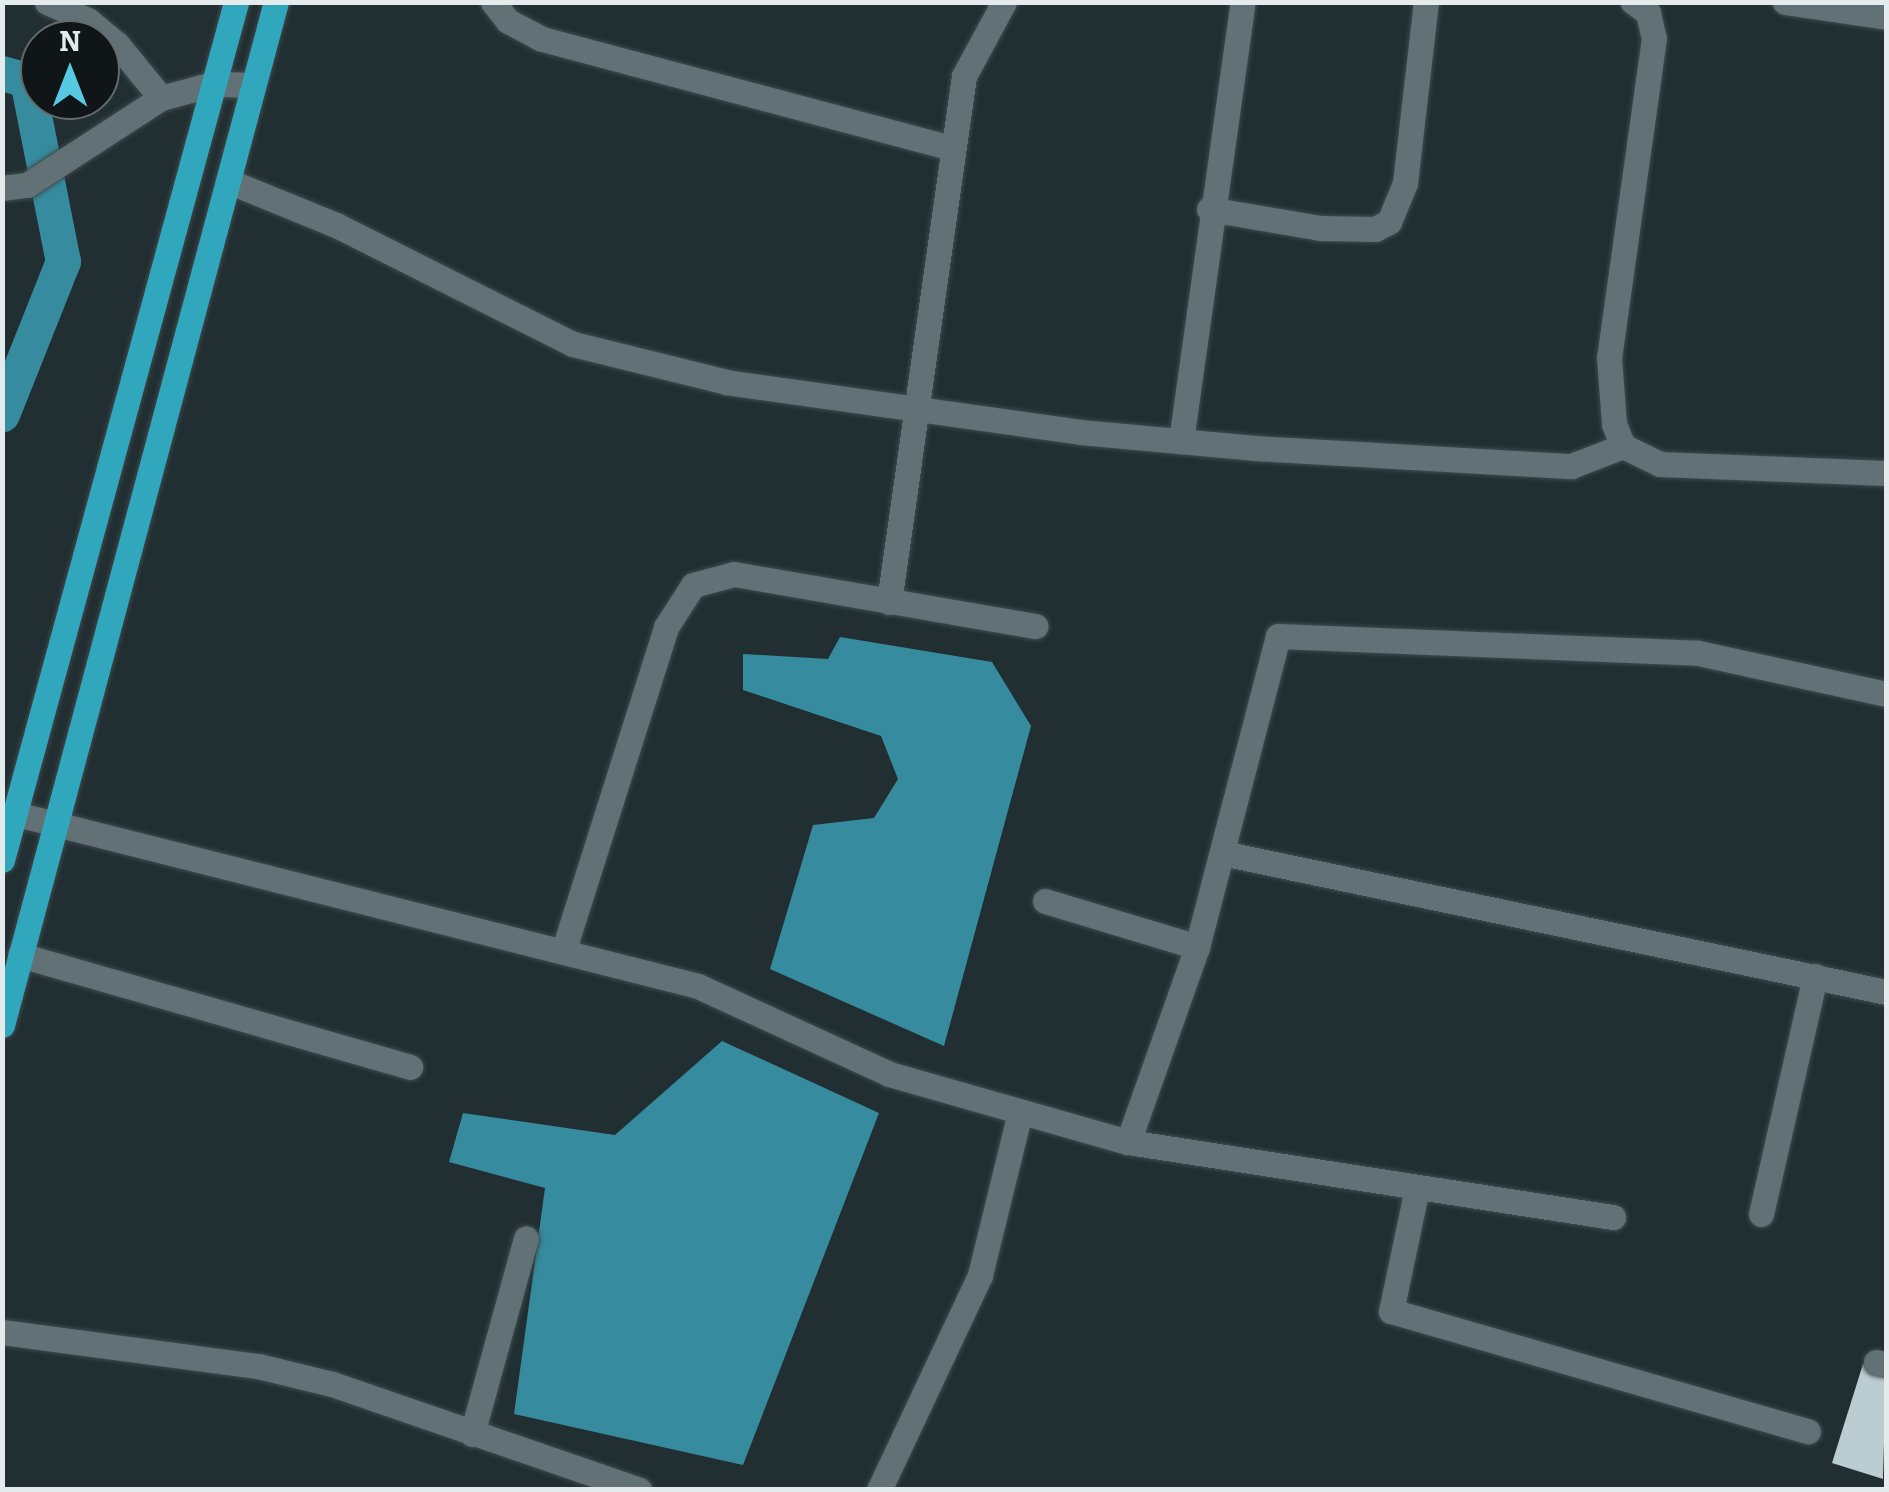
<!DOCTYPE html>
<style>
body{margin:0}
#map{position:relative;width:1889px;height:1492px;overflow:hidden;background:#212f32;font-family:Bitter,serif}
div>[style]{position:absolute}
.water>*{inset:0;background:#368b9e}
.shadow>*{inset:0;background:#0007}
.canal>*{height:35px;margin:-17.5px;padding:0 17.5px;transform-origin:17.5px;border-radius:17.5px;background:#368b9e}
.building>*{inset:0;background:#bccdd1}
.roads{filter:drop-shadow(0 0 2px #3e4a4d) drop-shadow(0 0 2px #3e4a4d)}
.street>*{height:25px;margin:-12.5px;padding:0 12.5px;transform-origin:12.5px;border-radius:12.5px;background:#627175}
.primary>*{height:25px;margin:-12.5px;padding:0 12.5px;transform-origin:12.5px;border-radius:12.5px;background:#30a7bd}
span{translate:-50% -50%;white-space:nowrap;text-align:center;line-height:1.15;-webkit-text-stroke:10px #101617;paint-order:stroke}
.frame{position:absolute;inset:0;border:5px solid #e3ebed;pointer-events:none}
.north{position:absolute;left:20px;top:20px;width:100px;height:100px;box-sizing:border-box;background:#101617;border:2px solid #646b6d;border-radius:50%;rotate:0deg;font-size:28px;font-weight:700;line-height:40px;text-align:center;color:#e3ebed}
.north::after{content:'';display:block;margin:auto;width:35px;height:45px;background:#58c9e3;clip-path:polygon(50% 0,100% 100%,50% 72%,0 100%)}
</style>
<div id="map">
<div class="water">
<i style="clip-path:polygon(840px 637px,992px 662px,1031px 726px,944px 1046px,770px 969px,813px 825px,874px 818px,898px 779px,881px 736px,743px 690px,743px 654px,828px 659px)"></i>
<i style="clip-path:polygon(722px 1041px,879px 1113px,743px 1465px,514px 1414px,545px 1188px,449px 1162px,463px 1113px,615px 1135px)"></i>
</div>
<div class="shadow">
<i style="clip-path:polygon(1884px 1347px,1886px 1472px,1882px 1476px,1865px 1365px)"></i>
</div>
<div class="canal">
<i style="left:2px;top:73px;width:26px;rotate:16deg"></i>
<i style="left:27px;top:80px;width:185px;rotate:78.8deg"></i>
<i style="left:63px;top:261px;width:165px;rotate:111.7deg"></i>
</div>
<div class="building">
<i style="clip-path:polygon(1863px 1364px,1886px 1371px,1883px 1479px,1832px 1463px)"></i>
</div>
<div class="roads">
<div class="street">
<i style="left:47px;top:2px;width:45px;rotate:23.7deg"></i>
<i style="left:88px;top:20px;width:38px;rotate:40deg"></i>
<i style="left:117px;top:44px;width:70px;rotate:50.8deg"></i>
<i style="left:493px;top:2px;width:24px;rotate:52deg"></i>
<i style="left:508px;top:21px;width:38px;rotate:28deg"></i>
<i style="left:542px;top:39px;width:424px;rotate:14.9deg"></i>
<i style="left:1633px;top:2px;width:19px;rotate:36deg"></i>
<i style="left:1648px;top:13px;width:26px;rotate:77deg"></i>
<i style="left:1654px;top:38px;width:322px;rotate:98deg"></i>
<i style="left:1609px;top:357px;width:67px;rotate:85.7deg"></i>
<i style="left:1614px;top:424px;width:24px;rotate:68deg"></i>
<i style="left:1623px;top:446px;width:41px;rotate:25.9deg"></i>
<i style="left:1660px;top:464px;width:226px;rotate:2.3deg"></i>
<i style="left:1785px;top:2px;width:102px;rotate:8.4deg"></i>
<i style="left:228px;top:181px;width:117px;rotate:22.2deg"></i>
<i style="left:336px;top:225px;width:265px;rotate:26.7deg"></i>
<i style="left:573px;top:344px;width:158px;rotate:13.9deg"></i>
<i style="left:726px;top:382px;width:358px;rotate:8deg"></i>
<i style="left:1080px;top:432px;width:176px;rotate:5.2deg"></i>
<i style="left:1255px;top:448px;width:317px;rotate:3.3deg"></i>
<i style="left:1571px;top:466px;width:56px;rotate:-21deg"></i>
<i style="left:2px;top:188px;width:25px;rotate:-7deg"></i>
<i style="left:27px;top:185px;width:160px;rotate:-33deg"></i>
<i style="left:161px;top:98px;width:54px;rotate:-15.1deg"></i>
<i style="left:213px;top:84px;width:39px;rotate:1deg"></i>
<i style="left:1209px;top:209px;width:113px;rotate:9.7deg"></i>
<i style="left:1320px;top:228px;width:55px;rotate:1deg"></i>
<i style="left:1375px;top:229px;width:16px;rotate:-27deg"></i>
<i style="left:1389px;top:222px;width:42px;rotate:-67.7deg"></i>
<i style="left:1405px;top:183px;width:182px;rotate:-83.4deg"></i>
<i style="left:1181px;top:441px;width:443px;rotate:-82deg"></i>
<i style="left:889px;top:602px;width:531px;rotate:-81.89deg"></i>
<i style="left:964px;top:76px;width:84px;rotate:-61.6deg"></i>
<i style="left:16px;top:814px;width:703px;rotate:14.15deg"></i>
<i style="left:698px;top:986px;width:210px;rotate:24.7deg"></i>
<i style="left:889px;top:1074px;width:248px;rotate:15.9deg"></i>
<i style="left:1128px;top:1142px;width:491px;rotate:8.8deg"></i>
<i style="left:1222px;top:853px;width:678px;rotate:11.82deg"></i>
<i style="left:1045px;top:901px;width:159px;rotate:16.8deg"></i>
<i style="left:564px;top:949px;width:338px;rotate:-72.4deg"></i>
<i style="left:666px;top:627px;width:50px;rotate:-57.3deg"></i>
<i style="left:693px;top:585px;width:42px;rotate:-15deg"></i>
<i style="left:734px;top:574px;width:306px;rotate:9.8deg"></i>
<i style="left:20px;top:955px;width:406px;rotate:16deg"></i>
<i style="left:1128px;top:1142px;width:207px;rotate:-70.5deg"></i>
<i style="left:1197px;top:947px;width:321px;rotate:-75.4deg"></i>
<i style="left:1278px;top:636px;width:420px;rotate:2.3deg"></i>
<i style="left:1698px;top:653px;width:192px;rotate:12.3deg"></i>
<i style="left:1417px;top:1188px;width:126px;rotate:101.9deg"></i>
<i style="left:1391px;top:1311px;width:434px;rotate:16.1deg"></i>
<i style="left:1761px;top:1214px;width:244px;rotate:-77.2deg"></i>
<i style="left:2px;top:1332px;width:258px;rotate:7.6deg"></i>
<i style="left:258px;top:1366px;width:76px;rotate:13.7deg"></i>
<i style="left:332px;top:1384px;width:325px;rotate:19deg"></i>
<i style="left:1876px;top:1362px;width:10px;rotate:11deg"></i>
<i style="left:472px;top:1434px;width:203px;rotate:-74.6deg"></i>
<i style="left:879px;top:1490px;width:238px;rotate:-64.8deg"></i>
<i style="left:980px;top:1275px;width:168px;rotate:-76.2deg"></i>
</div>
<div class="primary">
<i style="left:2px;top:860px;width:889px;rotate:-74.74deg"></i>
<i style="left:2px;top:1025px;width:1059px;rotate:-75.01deg"></i>
</div>
</div>
<div class="frame"></div>
<div class="north">N</div>
</div>
